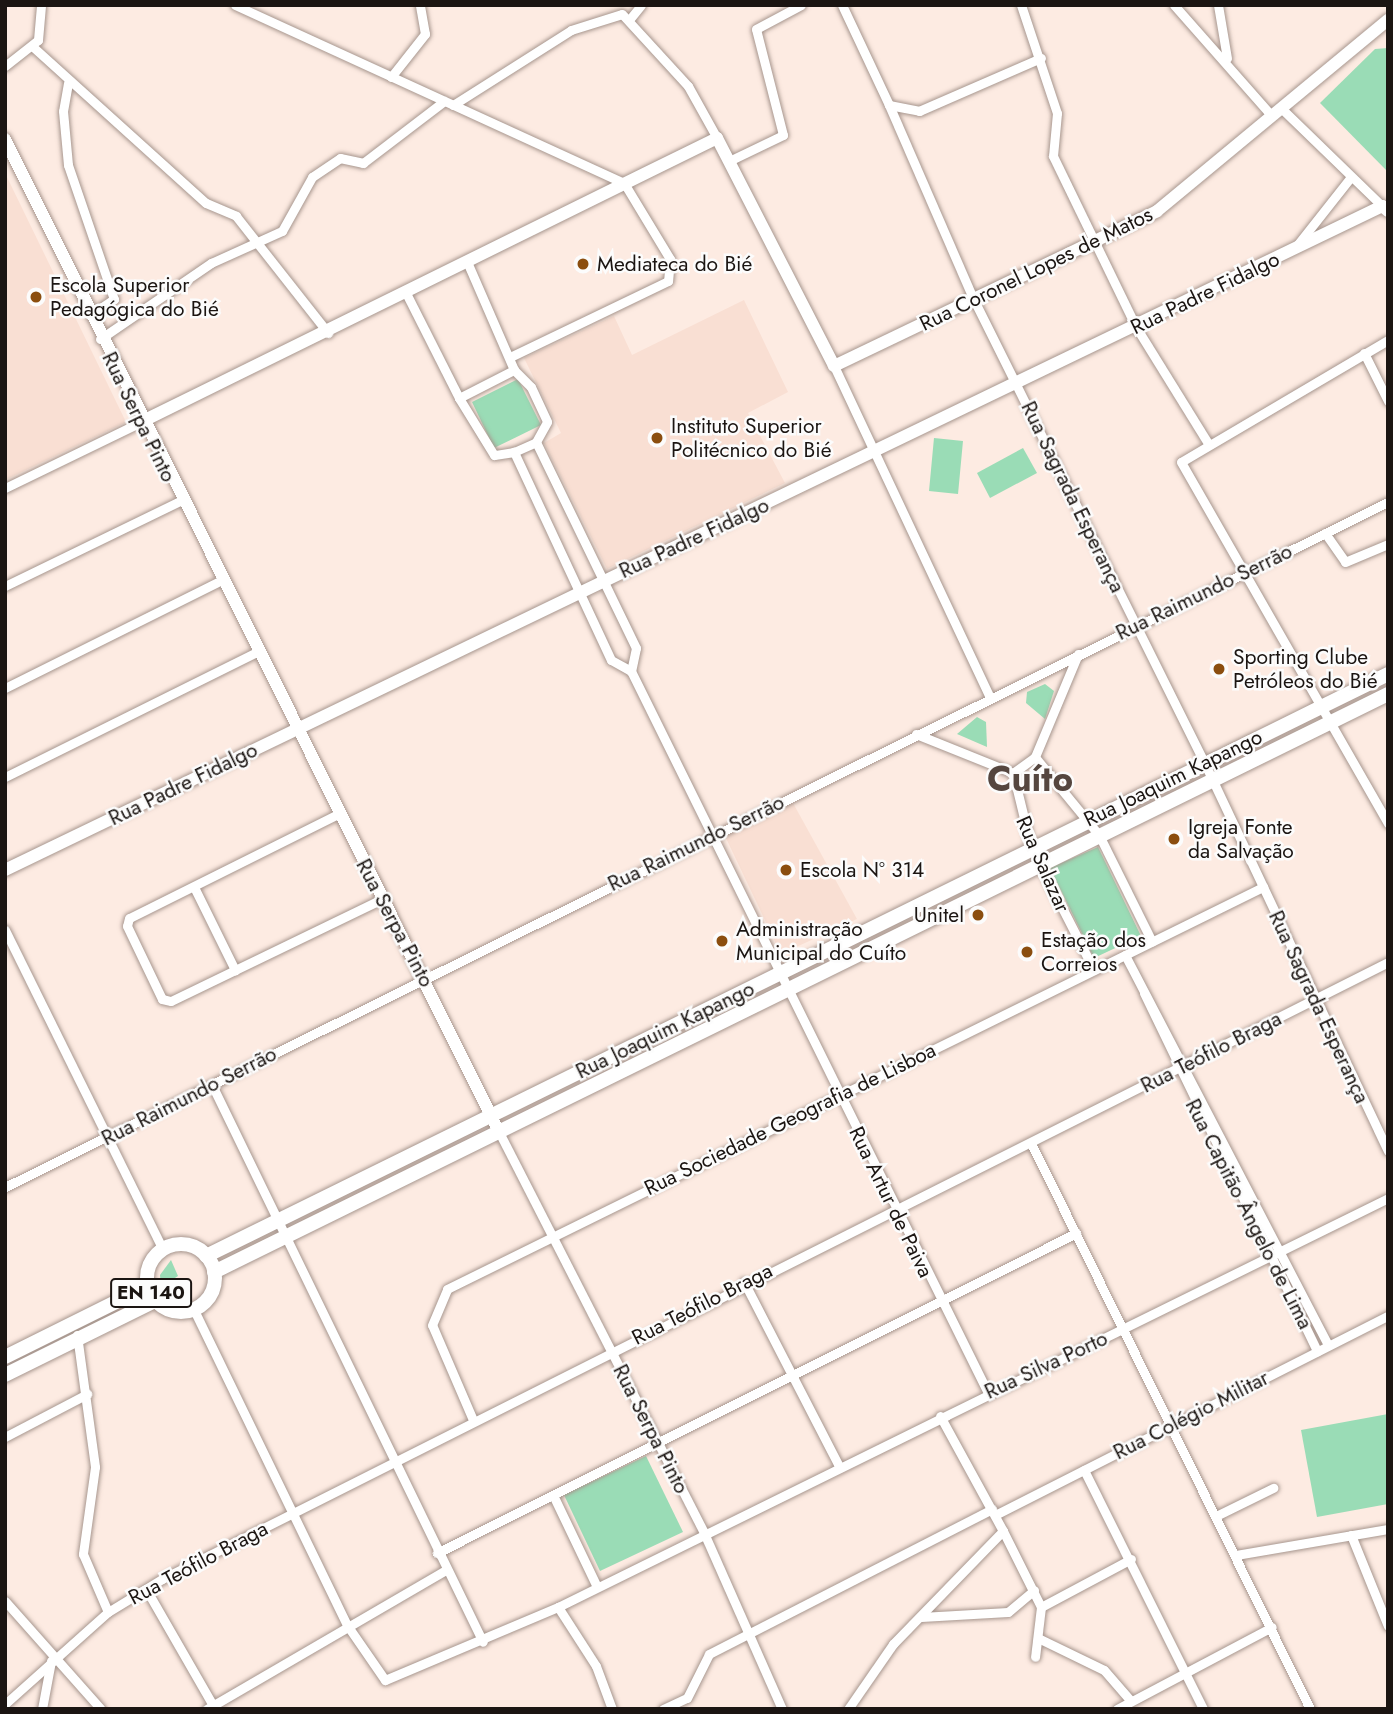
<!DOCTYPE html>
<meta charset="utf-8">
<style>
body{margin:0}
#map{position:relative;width:1393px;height:1714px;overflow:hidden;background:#fdebe2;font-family:Jost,sans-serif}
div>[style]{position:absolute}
.built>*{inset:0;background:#f9dfd3}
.green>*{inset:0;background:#9adcb6}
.roads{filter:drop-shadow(0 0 2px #a7968e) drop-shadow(0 0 2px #a7968e)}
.street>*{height:9px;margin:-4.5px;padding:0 4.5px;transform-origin:4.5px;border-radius:4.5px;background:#fff}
.secondary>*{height:12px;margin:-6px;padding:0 6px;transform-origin:6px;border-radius:6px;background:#fff}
.primary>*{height:14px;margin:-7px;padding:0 7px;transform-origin:7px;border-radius:7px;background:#fff}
.primary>.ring{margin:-7px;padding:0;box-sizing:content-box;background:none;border:14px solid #fff;border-radius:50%}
.dots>*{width:19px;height:19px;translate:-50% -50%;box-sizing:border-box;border:4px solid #fcfcfc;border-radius:50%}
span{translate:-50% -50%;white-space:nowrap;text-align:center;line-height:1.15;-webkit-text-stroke:5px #fcfcfc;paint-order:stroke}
.shield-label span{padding:2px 5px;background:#fcfcfc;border:2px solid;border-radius:5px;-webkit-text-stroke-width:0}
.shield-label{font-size:19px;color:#1b1512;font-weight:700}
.poi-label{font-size:21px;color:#1b1512}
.left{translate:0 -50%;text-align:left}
.right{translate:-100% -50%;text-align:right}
.street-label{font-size:21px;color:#1b1512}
.town-label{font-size:35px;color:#55463f;font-weight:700}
.frame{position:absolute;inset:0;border:7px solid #1b1512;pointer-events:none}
</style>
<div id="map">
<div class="built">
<i style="clip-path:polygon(5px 173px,126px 422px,5px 480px)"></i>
<i style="clip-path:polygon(744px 300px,788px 392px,748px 413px,785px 483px,607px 569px,544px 443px,561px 433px,524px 358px,614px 316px,632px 355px)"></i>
<i style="clip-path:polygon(793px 803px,857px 919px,781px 954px,725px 836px)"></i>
</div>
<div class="green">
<i style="clip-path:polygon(1388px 48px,1388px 172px,1320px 103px,1375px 49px)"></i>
<i style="clip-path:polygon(518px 379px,541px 425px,494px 448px,472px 402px)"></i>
<i style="clip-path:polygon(934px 438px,963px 441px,958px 494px,929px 491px)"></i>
<i style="clip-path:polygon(1023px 448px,1037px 473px,990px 498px,977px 473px)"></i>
<i style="clip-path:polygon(1045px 684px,1054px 691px,1045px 719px,1026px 703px,1027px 692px)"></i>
<i style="clip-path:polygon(977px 717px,986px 722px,987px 747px,957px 734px)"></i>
<i style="clip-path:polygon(1098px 847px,1141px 936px,1094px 958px,1050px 868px)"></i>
<i style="clip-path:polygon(171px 1260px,178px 1276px,161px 1287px,160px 1275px)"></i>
<i style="clip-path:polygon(1388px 1414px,1388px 1504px,1317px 1517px,1301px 1430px)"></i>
<i style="clip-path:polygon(646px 1456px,683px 1532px,600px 1571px,564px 1495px)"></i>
</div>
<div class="roads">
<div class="street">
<i style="left:235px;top:5px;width:428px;rotate:24.6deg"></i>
<i style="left:624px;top:183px;width:89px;rotate:58.8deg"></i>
<i style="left:670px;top:259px;width:22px;rotate:95deg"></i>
<i style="left:668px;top:281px;width:175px;rotate:154.3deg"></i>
<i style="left:842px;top:5px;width:110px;rotate:64.8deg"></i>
<i style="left:889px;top:105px;width:31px;rotate:11deg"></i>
<i style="left:919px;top:111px;width:133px;rotate:-23.5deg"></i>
<i style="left:1021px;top:5px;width:114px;rotate:71.6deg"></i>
<i style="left:1057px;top:113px;width:43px;rotate:95.3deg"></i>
<i style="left:1053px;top:156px;width:190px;rotate:64.1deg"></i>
<i style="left:1136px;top:327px;width:137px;rotate:58.2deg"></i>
<i style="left:1174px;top:5px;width:148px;rotate:48.6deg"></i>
<i style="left:1218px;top:5px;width:54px;rotate:80.4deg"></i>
<i style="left:629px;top:20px;width:19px;rotate:-51deg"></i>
<i style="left:32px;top:46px;width:234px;rotate:42.1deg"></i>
<i style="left:206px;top:203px;width:33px;rotate:23deg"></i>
<i style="left:236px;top:216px;width:149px;rotate:51.8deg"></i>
<i style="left:5px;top:66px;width:42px;rotate:-38.2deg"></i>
<i style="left:38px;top:40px;width:35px;rotate:-85deg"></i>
<i style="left:391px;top:77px;width:55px;rotate:-51.7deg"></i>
<i style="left:425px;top:34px;width:29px;rotate:-100deg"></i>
<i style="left:68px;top:83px;width:28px;rotate:100deg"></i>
<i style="left:63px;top:111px;width:54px;rotate:84.7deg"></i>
<i style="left:68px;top:165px;width:142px;rotate:71.1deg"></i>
<i style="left:114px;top:299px;width:29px;rotate:146deg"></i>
<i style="left:453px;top:105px;width:140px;rotate:-32.4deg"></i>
<i style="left:571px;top:30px;width:53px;rotate:-17.4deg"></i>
<i style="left:622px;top:14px;width:98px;rotate:47.5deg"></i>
<i style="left:688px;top:86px;width:60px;rotate:60.9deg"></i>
<i style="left:889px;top:105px;width:210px;rotate:66.5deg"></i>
<i style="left:973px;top:298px;width:521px;rotate:63.53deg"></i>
<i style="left:1205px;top:764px;width:428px;rotate:64.7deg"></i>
<i style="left:1281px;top:108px;width:141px;rotate:44.1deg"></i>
<i style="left:729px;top:161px;width:60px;rotate:-25.7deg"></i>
<i style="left:783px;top:135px;width:109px;rotate:-104.3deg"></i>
<i style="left:756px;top:29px;width:51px;rotate:-28.1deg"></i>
<i style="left:1298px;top:244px;width:85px;rotate:-51.7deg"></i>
<i style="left:468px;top:264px;width:116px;rotate:66.5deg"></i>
<i style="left:406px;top:293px;width:118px;rotate:63.2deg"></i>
<i style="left:100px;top:339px;width:135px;rotate:-34.4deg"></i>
<i style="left:211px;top:263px;width:78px;rotate:-24.3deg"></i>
<i style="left:282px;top:231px;width:62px;rotate:-60.9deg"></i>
<i style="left:312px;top:177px;width:34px;rotate:-34deg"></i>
<i style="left:340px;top:158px;width:24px;rotate:12deg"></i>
<i style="left:363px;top:163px;width:102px;rotate:-37.4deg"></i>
<i style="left:1388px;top:340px;width:240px;rotate:149.5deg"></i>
<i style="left:1181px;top:462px;width:417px;rotate:60.2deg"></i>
<i style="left:1364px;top:353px;width:54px;rotate:63.4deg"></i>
<i style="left:834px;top:366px;width:367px;rotate:64.8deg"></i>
<i style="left:514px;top:370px;width:24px;rotate:45deg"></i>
<i style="left:531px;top:387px;width:38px;rotate:65deg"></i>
<i style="left:547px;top:422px;width:23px;rotate:119deg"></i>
<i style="left:536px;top:442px;width:229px;rotate:64.1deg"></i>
<i style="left:636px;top:648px;width:24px;rotate:102deg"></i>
<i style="left:631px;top:671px;width:23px;rotate:-151deg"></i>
<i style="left:611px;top:660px;width:230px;rotate:-115deg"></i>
<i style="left:514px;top:452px;width:20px;rotate:171deg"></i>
<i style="left:494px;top:455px;width:67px;rotate:-121.6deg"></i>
<i style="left:459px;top:398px;width:62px;rotate:-27deg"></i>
<i style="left:514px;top:452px;width:24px;rotate:-24deg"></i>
<i style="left:5px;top:488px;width:153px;rotate:-25.9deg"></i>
<i style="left:1325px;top:533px;width:35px;rotate:55deg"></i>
<i style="left:1345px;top:562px;width:47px;rotate:-22.7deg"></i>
<i style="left:5px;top:586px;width:195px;rotate:-25.9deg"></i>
<i style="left:1078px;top:654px;width:112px;rotate:112.7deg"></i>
<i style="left:1035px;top:757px;width:101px;rotate:50.6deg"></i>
<i style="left:1099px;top:835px;width:119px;rotate:63.6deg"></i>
<i style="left:631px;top:671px;width:805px;rotate:63.69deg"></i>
<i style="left:5px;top:688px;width:240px;rotate:-26.5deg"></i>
<i style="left:916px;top:734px;width:105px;rotate:21.9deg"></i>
<i style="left:1013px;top:773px;width:76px;rotate:76.3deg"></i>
<i style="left:1031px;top:847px;width:138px;rotate:62.9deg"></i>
<i style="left:1013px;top:773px;width:27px;rotate:-36deg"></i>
<i style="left:5px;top:777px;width:281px;rotate:-26.4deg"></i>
<i style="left:338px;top:814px;width:233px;rotate:153.5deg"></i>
<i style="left:129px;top:918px;width:8px;rotate:104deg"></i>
<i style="left:127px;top:926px;width:81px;rotate:64.4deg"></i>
<i style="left:162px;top:999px;width:9px;rotate:13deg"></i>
<i style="left:171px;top:1001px;width:234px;rotate:-25.8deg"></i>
<i style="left:194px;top:887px;width:93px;rotate:63.7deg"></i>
<i style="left:5px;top:930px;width:356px;rotate:63.7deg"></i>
<i style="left:1125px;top:955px;width:440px;rotate:62.5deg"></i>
<i style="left:1144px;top:993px;width:398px;rotate:64.2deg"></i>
<i style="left:212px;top:1085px;width:619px;rotate:64.06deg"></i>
<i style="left:499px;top:1132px;width:450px;rotate:62.9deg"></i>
<i style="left:704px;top:1533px;width:193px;rotate:66.1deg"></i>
<i style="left:1031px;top:1143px;width:631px;rotate:63.76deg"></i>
<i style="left:5px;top:1187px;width:1543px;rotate:-26.35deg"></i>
<i style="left:744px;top:1282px;width:207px;rotate:62.7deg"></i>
<i style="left:194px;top:1310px;width:350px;rotate:64.1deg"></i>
<i style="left:347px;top:1625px;width:67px;rotate:55.4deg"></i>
<i style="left:385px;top:1680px;width:188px;rotate:-22.9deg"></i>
<i style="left:558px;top:1607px;width:925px;rotate:-26.23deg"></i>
<i style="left:77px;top:1335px;width:133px;rotate:82.2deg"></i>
<i style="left:95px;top:1467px;width:88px;rotate:97.9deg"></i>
<i style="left:83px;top:1554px;width:63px;rotate:66.7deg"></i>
<i style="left:473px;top:1420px;width:103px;rotate:-113.3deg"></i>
<i style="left:432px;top:1325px;width:39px;rotate:-67deg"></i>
<i style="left:447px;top:1289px;width:910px;rotate:-26.23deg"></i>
<i style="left:5px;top:1437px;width:93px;rotate:-27.7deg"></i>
<i style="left:1084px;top:1470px;width:267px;rotate:63.5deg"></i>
<i style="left:553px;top:1495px;width:102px;rotate:64.4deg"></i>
<i style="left:995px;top:1515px;width:441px;rotate:-26.9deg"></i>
<i style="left:1216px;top:1516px;width:64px;rotate:-26.2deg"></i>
<i style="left:1003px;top:1531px;width:85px;rotate:63.4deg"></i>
<i style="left:1041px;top:1607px;width:50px;rotate:96.8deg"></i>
<i style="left:1351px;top:1535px;width:98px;rotate:67.9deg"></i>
<i style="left:437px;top:1553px;width:715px;rotate:-26.6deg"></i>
<i style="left:1236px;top:1555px;width:154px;rotate:-9.7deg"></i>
<i style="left:146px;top:1589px;width:133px;rotate:60.1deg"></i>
<i style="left:5px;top:1601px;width:144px;rotate:48.4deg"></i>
<i style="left:558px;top:1607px;width:70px;rotate:57.2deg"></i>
<i style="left:596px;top:1666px;width:46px;rotate:69.6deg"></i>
<i style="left:1041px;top:1607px;width:102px;rotate:-28.1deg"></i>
<i style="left:921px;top:1617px;width:87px;rotate:-3.3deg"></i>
<i style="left:1008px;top:1612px;width:34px;rotate:-40deg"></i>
<i style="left:1038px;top:1638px;width:73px;rotate:25.9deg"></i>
<i style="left:1104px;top:1670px;width:40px;rotate:49deg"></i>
<i style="left:5px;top:1704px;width:138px;rotate:-41.8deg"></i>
<i style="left:108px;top:1612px;width:63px;rotate:-31.4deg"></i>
<i style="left:162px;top:1579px;width:1373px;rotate:-26.71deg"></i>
<i style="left:42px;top:1709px;width:49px;rotate:-79.4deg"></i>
<i style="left:207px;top:1709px;width:276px;rotate:-30.2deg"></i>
<i style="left:663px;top:1709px;width:26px;rotate:-25deg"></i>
<i style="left:687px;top:1698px;width:49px;rotate:-63.4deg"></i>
<i style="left:709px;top:1654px;width:318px;rotate:-27.1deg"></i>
<i style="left:848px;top:1709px;width:79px;rotate:-55.3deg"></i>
<i style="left:893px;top:1644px;width:158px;rotate:-45.8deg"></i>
<i style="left:1003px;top:1531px;width:131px;rotate:-118.7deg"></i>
<i style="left:1117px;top:1709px;width:175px;rotate:-27.9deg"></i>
</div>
<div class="secondary">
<i style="left:5px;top:139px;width:1109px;rotate:63.55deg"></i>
<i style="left:143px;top:421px;width:640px;rotate:-26.24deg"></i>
<i style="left:717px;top:138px;width:256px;rotate:62.8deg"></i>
<i style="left:834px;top:366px;width:358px;rotate:-25.6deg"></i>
<i style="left:1157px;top:211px;width:300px;rotate:-39.6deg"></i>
<i style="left:5px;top:870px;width:1529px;rotate:-25.74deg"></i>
<i style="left:1382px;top:206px;width:8px;rotate:40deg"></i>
</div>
<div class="primary">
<i class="ring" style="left:147px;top:1244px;width:54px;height:54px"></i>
<i style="left:206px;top:1256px;width:1318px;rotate:-26.21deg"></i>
<i style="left:214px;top:1272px;width:1309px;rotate:-26.21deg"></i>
<i style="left:5px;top:1357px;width:160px;rotate:-26.4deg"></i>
<i style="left:5px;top:1375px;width:167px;rotate:-26.3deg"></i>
</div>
</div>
<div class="dots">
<i style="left:583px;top:264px;background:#8b4e0f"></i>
<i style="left:36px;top:297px;background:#8b4e0f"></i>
<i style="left:657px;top:438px;background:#8b4e0f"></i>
<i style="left:1219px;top:669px;background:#8b4e0f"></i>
<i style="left:1174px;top:839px;background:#8b4e0f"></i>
<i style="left:786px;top:870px;background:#8b4e0f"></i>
<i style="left:978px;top:915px;background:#8b4e0f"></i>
<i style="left:722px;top:941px;background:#8b4e0f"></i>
<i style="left:1027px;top:952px;background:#8b4e0f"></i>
</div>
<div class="shield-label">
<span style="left:151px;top:1293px">EN 140</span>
</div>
<div class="poi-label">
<span class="left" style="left:597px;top:264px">Mediateca do Bié</span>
<span class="left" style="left:50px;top:297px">Escola Superior<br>Pedagógica do Bié</span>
<span class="left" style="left:671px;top:438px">Instituto Superior<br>Politécnico do Bié</span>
<span class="left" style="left:1233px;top:669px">Sporting Clube<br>Petróleos do Bié</span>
<span class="left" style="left:1188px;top:839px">Igreja Fonte<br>da Salvação</span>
<span class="left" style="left:800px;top:870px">Escola Nº 314</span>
<span class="right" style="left:964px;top:915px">Unitel</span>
<span class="left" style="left:736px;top:941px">Administração<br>Municipal do Cuíto</span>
<span class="left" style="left:1041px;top:952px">Estação dos<br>Correios</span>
</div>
<div class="street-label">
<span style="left:1036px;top:269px;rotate:-26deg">Rua Coronel Lopes de Matos</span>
<span style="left:1205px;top:293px;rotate:-26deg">Rua Padre Fidalgo</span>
<span style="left:139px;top:417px;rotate:64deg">Rua Serpa Pinto</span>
<span style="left:1073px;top:497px;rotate:64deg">Rua Sagrada Esperança</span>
<span style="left:694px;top:538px;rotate:-25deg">Rua Padre Fidalgo</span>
<span style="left:1204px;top:592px;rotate:-26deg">Rua Raimundo Serrão</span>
<span style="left:1173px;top:778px;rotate:-26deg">Rua Joaquim Kapango</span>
<span style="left:183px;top:784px;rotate:-26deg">Rua Padre Fidalgo</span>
<span style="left:696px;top:843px;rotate:-26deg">Rua Raimundo Serrão</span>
<span style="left:1043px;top:864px;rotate:66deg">Rua Salazar</span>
<span style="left:395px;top:923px;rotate:62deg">Rua Serpa Pinto</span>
<span style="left:1319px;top:1007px;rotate:65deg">Rua Sagrada Esperança</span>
<span style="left:665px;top:1030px;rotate:-26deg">Rua Joaquim Kapango</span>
<span style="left:1211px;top:1052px;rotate:-27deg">Rua Teófilo Braga</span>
<span style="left:189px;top:1096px;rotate:-27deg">Rua Raimundo Serrão</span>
<span style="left:790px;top:1119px;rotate:-26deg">Rua Sociedade Geografia de Lisboa</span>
<span style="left:891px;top:1202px;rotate:64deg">Rua Artur de Paiva</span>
<span style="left:1249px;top:1214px;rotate:63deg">Rua Capitão Ângelo de Lima</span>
<span style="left:702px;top:1304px;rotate:-27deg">Rua Teófilo Braga</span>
<span style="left:1046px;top:1365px;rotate:-25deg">Rua Silva Porto</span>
<span style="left:1191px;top:1415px;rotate:-27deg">Rua Colégio Militar</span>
<span style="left:651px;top:1429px;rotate:63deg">Rua Serpa Pinto</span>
<span style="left:198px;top:1563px;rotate:-28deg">Rua Teófilo Braga</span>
</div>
<div class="town-label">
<span style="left:1030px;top:779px">Cuíto</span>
</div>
<div class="frame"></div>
</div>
